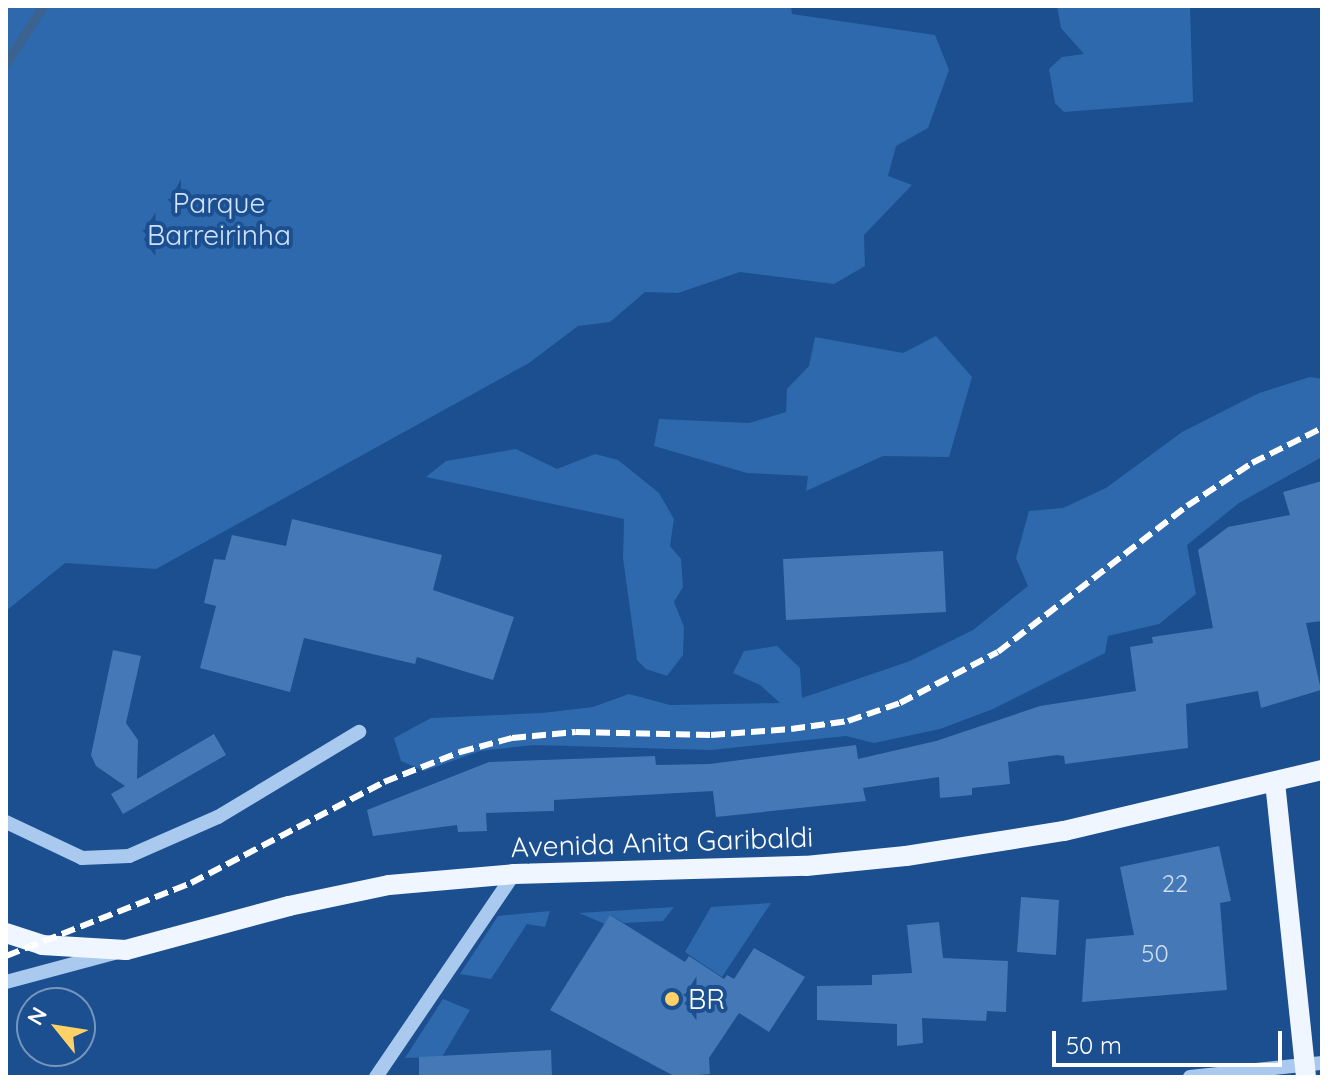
<!DOCTYPE html>
<style>
body{margin:0}
#map{position:relative;width:1328px;height:1083px;overflow:hidden;background:#1b4f8f;font-family:Quicksand,sans-serif}
div>[style]{position:absolute}
.green>*{inset:0;background:#2e69ad}
.stream>*{height:9px;margin:-4.5px;padding:0 4.5px;transform-origin:4.5px;border-radius:4.5px;background:#3c6290}
.building>*{inset:0;background:#4478b7}
.minor>*{height:14px;margin:-7px;padding:0 7px;transform-origin:7px;border-radius:7px;background:#a9c9ee}
.major>*{height:20px;margin:-10px;padding:0 10px;transform-origin:10px;border-radius:10px;background:#f0f6ff}
.rail>*{height:6px;margin-top:-3px;transform-origin:0;background:repeating-linear-gradient(90deg,#fff 0 14px,transparent 0 20px)}
.dots>*{width:22px;height:22px;translate:-50% -50%;box-sizing:border-box;border:4px solid #1b4f8f;border-radius:50%}
span{translate:-50% -50%;white-space:nowrap;text-align:center;line-height:1.15;-webkit-text-stroke:8px #1b4f8f;paint-order:stroke}
.number-label{font-size:24px;color:#d0dded}
.number-label span{-webkit-text-stroke-width:0}
.park-label{font-size:28px;color:#cfe3fa}
.street-label{font-size:28px;color:#fff}
.poi-label{font-size:28px;color:#fff}
.left{translate:0 -50%;text-align:left}
.frame{position:absolute;inset:0;border:8px solid #fff;pointer-events:none}
.north{position:absolute;left:16px;top:987px;width:80px;height:80px;box-sizing:border-box;background:#1b4f8f;border:2px solid #7695bc;border-radius:50%;rotate:300deg;font-size:22px;font-weight:700;line-height:32px;text-align:center;color:#fff}
.north::after{content:'';display:block;margin:auto;width:28px;height:36px;background:#ffd166;clip-path:polygon(50% 0,100% 100%,50% 72%,0 100%)}
.scale{position:absolute;left:1052px;top:1031px;width:230px;height:36px;box-sizing:border-box;border:4px solid #fff;border-top:0;padding-left:10px;font-size:24px;line-height:28px;white-space:nowrap;color:#fff;-webkit-text-stroke:6px #1b4f8f;paint-order:stroke}
</style>
<div id="map">
<div class="green">
<i style="clip-path:polygon(6px 6px,791px 6px,792px 14px,935px 35px,949px 70px,928px 128px,896px 146px,888px 176px,912px 185px,864px 235px,865px 266px,834px 284px,740px 272px,678px 293px,645px 292px,610px 322px,578px 326px,529px 363px,156px 569px,65px 563px,6px 611px)"></i>
<i style="clip-path:polygon(1057px 6px,1190px 6px,1193px 102px,1064px 112px,1055px 103px,1049px 69px,1062px 57px,1084px 54px,1061px 28px)"></i>
<i style="clip-path:polygon(936px 336px,972px 377px,949px 457px,883px 456px,806px 491px,808px 476px,747px 473px,654px 446px,659px 419px,749px 423px,786px 412px,787px 389px,809px 366px,815px 337px,903px 353px)"></i>
<i style="clip-path:polygon(1310px 377px,1322px 379px,1322px 457px,1239px 503px,1187px 545px,1196px 594px,1159px 624px,1108px 636px,1105px 653px,993px 709px,940px 729px,874px 743px,846px 736px,711px 750px,533px 745px,480px 751px,424px 771px,401px 761px,394px 738px,431px 718px,542px 713px,593px 707px,629px 694px,670px 705px,780px 703px,760px 685px,733px 673px,744px 651px,777px 646px,800px 668px,802px 698px,910px 661px,973px 630px,1028px 586px,1016px 558px,1029px 511px,1063px 508px,1106px 488px,1182px 432px,1259px 393px)"></i>
<i style="clip-path:polygon(516px 449px,557px 469px,595px 454px,618px 460px,659px 493px,674px 519px,670px 546px,681px 559px,683px 587px,674px 602px,684px 627px,683px 655px,667px 676px,646px 669px,637px 660px,623px 558px,624px 519px,426px 477px,446px 461px)"></i>
<i style="clip-path:polygon(771px 903px,722px 977px,685px 952px,711px 907px)"></i>
<i style="clip-path:polygon(674px 907px,663px 921px,624px 923px,611px 915px,605px 924px,579px 913px)"></i>
<i style="clip-path:polygon(550px 911px,545px 927px,527px 924px,491px 979px,460px 974px,498px 916px)"></i>
<i style="clip-path:polygon(443px 999px,470px 1010px,442px 1057px,405px 1058px)"></i>
</div>
<div class="stream">
<i style="left:6px;top:63px;width:68px;rotate:-57deg"></i>
</div>
<div class="building">
<i style="clip-path:polygon(1322px 481px,1322px 621px,1306px 623px,1321px 690px,1261px 708px,1258px 691px,1186px 704px,1188px 748px,1065px 764px,1064px 756px,1057px 755px,1008px 762px,1010px 784px,972px 788px,972px 795px,940px 798px,939px 777px,863px 788px,866px 801px,716px 817px,713px 791px,554px 800px,554px 811px,486px 813px,487px 831px,458px 832px,457px 825px,373px 836px,367px 810px,489px 762px,655px 756px,656px 765px,709px 764px,856px 745px,858px 759px,936px 741px,1040px 706px,1136px 691px,1130px 647px,1153px 643px,1152px 637px,1213px 628px,1198px 550px,1228px 527px,1290px 515px,1283px 492px)"></i>
<i style="clip-path:polygon(292px 519px,442px 555px,433px 590px,514px 617px,493px 680px,417px 657px,415px 664px,304px 638px,290px 692px,200px 668px,216px 606px,204px 603px,214px 559px,225px 560px,232px 535px,286px 546px)"></i>
<i style="clip-path:polygon(943px 551px,946px 612px,786px 620px,783px 559px)"></i>
<i style="clip-path:polygon(113px 650px,141px 656px,126px 723px,138px 740px,137px 779px,214px 734px,226px 755px,123px 814px,111px 794px,125px 786px,96px 766px,91px 755px)"></i>
<i style="clip-path:polygon(1219px 846px,1231px 901px,1220px 903px,1227px 990px,1082px 1002px,1086px 939px,1134px 935px,1120px 867px)"></i>
<i style="clip-path:polygon(1021px 897px,1059px 900px,1056px 955px,1017px 952px)"></i>
<i style="clip-path:polygon(610px 915px,685px 962px,689px 956px,724px 979px,727px 975px,734px 979px,754px 948px,805px 977px,769px 1032px,739px 1013px,709px 1058px,710px 1074px,676px 1077px,550px 1010px)"></i>
<i style="clip-path:polygon(939px 922px,943px 958px,1008px 961px,1006px 1012px,987px 1011px,986px 1021px,922px 1018px,923px 1043px,897px 1046px,897px 1024px,817px 1020px,817px 986px,872px 985px,872px 975px,912px 973px,907px 925px)"></i>
<i style="clip-path:polygon(551px 1050px,552px 1077px,419px 1077px,419px 1057px)"></i>
</div>
<div class="minor">
<i style="left:6px;top:822px;width:84px;rotate:25.3deg"></i>
<i style="left:82px;top:858px;width:47px;rotate:-2.4deg"></i>
<i style="left:129px;top:856px;width:97px;rotate:-23.7deg"></i>
<i style="left:218px;top:817px;width:165px;rotate:-31.1deg"></i>
<i style="left:6px;top:982px;width:112px;rotate:-15deg"></i>
<i style="left:376px;top:1077px;width:245px;rotate:-55.8deg"></i>
<i style="left:1190px;top:1077px;width:133px;rotate:-6.1deg"></i>
</div>
<div class="major">
<i style="left:1275px;top:782px;width:297px;rotate:84deg"></i>
<i style="left:6px;top:933px;width:38px;rotate:18deg"></i>
<i style="left:42px;top:945px;width:84px;rotate:3.4deg"></i>
<i style="left:126px;top:950px;width:169px;rotate:-15.1deg"></i>
<i style="left:289px;top:906px;width:102px;rotate:-11.9deg"></i>
<i style="left:389px;top:885px;width:125px;rotate:-5deg"></i>
<i style="left:514px;top:874px;width:292px;rotate:-1.6deg"></i>
<i style="left:806px;top:866px;width:100px;rotate:-5.7deg"></i>
<i style="left:906px;top:856px;width:160px;rotate:-9deg"></i>
<i style="left:1064px;top:831px;width:265px;rotate:-13.3deg"></i>
</div>
<div class="rail">
<i style="left:6px;top:956px;width:199px;rotate:-21.5deg"></i>
<i style="left:191px;top:883px;width:218px;rotate:-27.6deg"></i>
<i style="left:384px;top:782px;width:82px;rotate:-21.5deg"></i>
<i style="left:460px;top:752px;width:54px;rotate:-15.1deg"></i>
<i style="left:512px;top:738px;width:64px;rotate:-5.4deg"></i>
<i style="left:576px;top:732px;width:135px;rotate:1.3deg"></i>
<i style="left:711px;top:735px;width:80px;rotate:-4.3deg"></i>
<i style="left:791px;top:729px;width:58px;rotate:-8deg"></i>
<i style="left:848px;top:721px;width:55px;rotate:-19.1deg"></i>
<i style="left:900px;top:703px;width:110px;rotate:-27.5deg"></i>
<i style="left:998px;top:652px;width:239px;rotate:-37.7deg"></i>
<i style="left:1187px;top:506px;width:78px;rotate:-33.5deg"></i>
<i style="left:1252px;top:463px;width:78px;rotate:-26.6deg"></i>
</div>
<div class="dots">
<i style="left:672px;top:999px;background:#ffd166"></i>
</div>
<div class="number-label">
<span style="left:1175px;top:884px">22</span>
<span style="left:1155px;top:954px">50</span>
</div>
<div class="park-label">
<span style="left:219px;top:219px">Parque<br>Barreirinha</span>
</div>
<div class="street-label">
<span style="left:662px;top:842px;rotate:-2deg">Avenida Anita Garibaldi</span>
</div>
<div class="poi-label">
<span class="left" style="left:688px;top:999px">BR</span>
</div>
<div class="frame"></div>
<div class="north">N</div>
<div class="scale">50 m</div>
</div>
